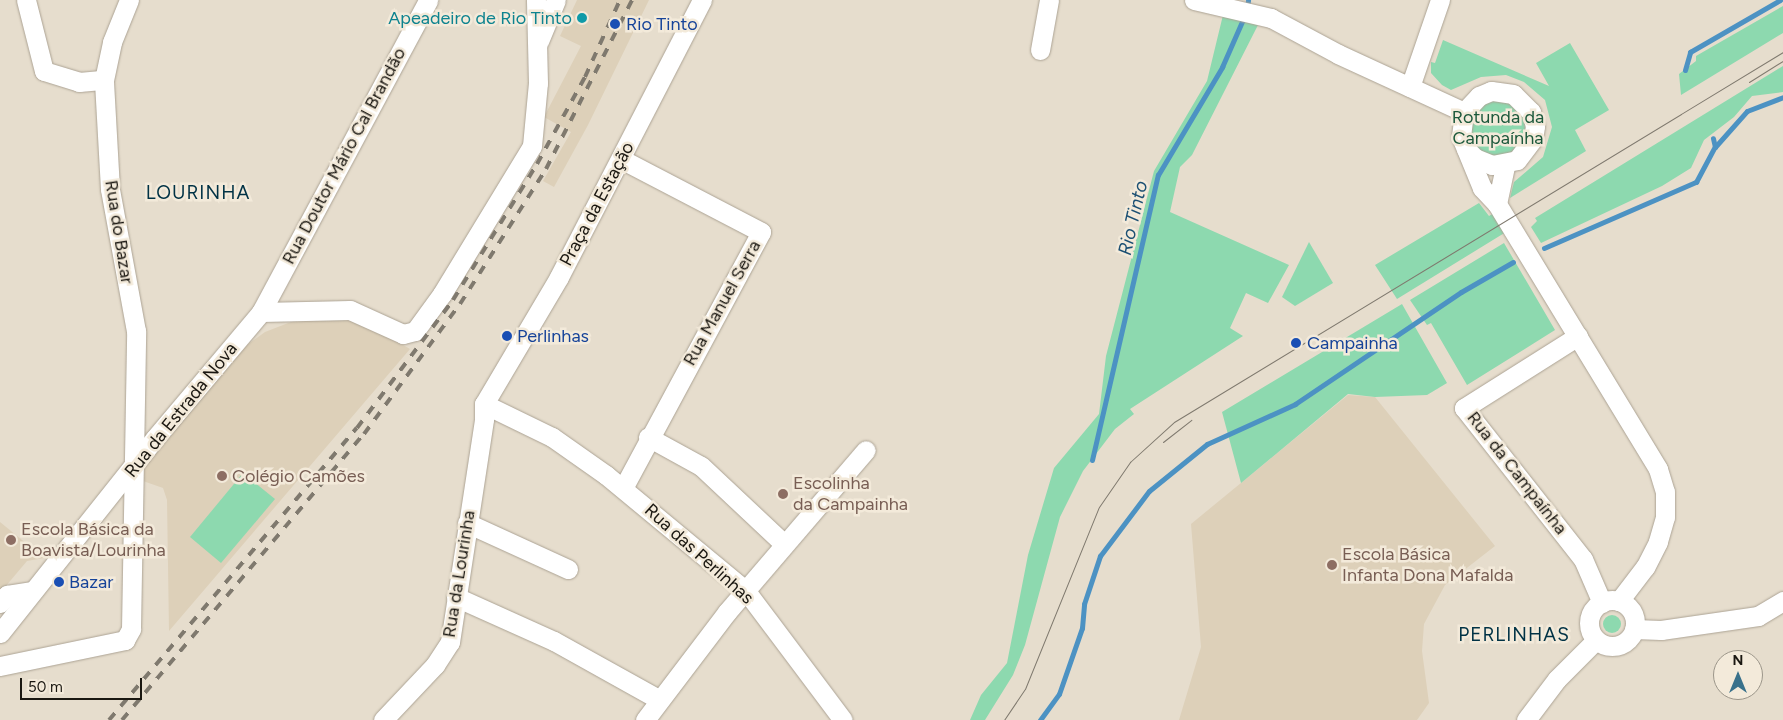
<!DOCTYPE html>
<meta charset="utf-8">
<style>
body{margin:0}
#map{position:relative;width:1783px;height:720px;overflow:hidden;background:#e6ddcd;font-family:Figtree,sans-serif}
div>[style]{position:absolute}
.built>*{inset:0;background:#ddd0b9}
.green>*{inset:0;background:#8dd9af}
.round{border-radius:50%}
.stream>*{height:5px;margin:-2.5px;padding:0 2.5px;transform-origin:2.5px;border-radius:2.5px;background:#4c92c3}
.roads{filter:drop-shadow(0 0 1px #aca394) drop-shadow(0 0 1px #aca394)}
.minor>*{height:19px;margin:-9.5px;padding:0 9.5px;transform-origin:9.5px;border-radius:9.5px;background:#fff}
.minor>.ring{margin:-9.5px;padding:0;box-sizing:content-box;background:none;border:19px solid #fff;border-radius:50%}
.tram>*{height:1px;margin:-0.5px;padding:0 0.5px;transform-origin:0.5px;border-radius:0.5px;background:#7f796e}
.rail>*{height:4px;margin-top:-2px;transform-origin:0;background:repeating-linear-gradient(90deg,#7f796e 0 9px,transparent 0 18px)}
.dots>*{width:14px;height:14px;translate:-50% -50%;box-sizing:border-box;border:2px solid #f3eada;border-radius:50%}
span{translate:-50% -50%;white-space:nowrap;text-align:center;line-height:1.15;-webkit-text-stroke:5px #f3eada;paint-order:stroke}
.culture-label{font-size:18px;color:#0d838f}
.right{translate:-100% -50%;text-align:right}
.transit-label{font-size:18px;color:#164399}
.left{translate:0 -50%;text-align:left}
.park-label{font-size:18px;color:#1b583b}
.street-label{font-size:18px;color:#1a1711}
.education-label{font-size:18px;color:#785e54}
.neighbourhood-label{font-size:19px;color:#003245;letter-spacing:1px}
.water-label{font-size:19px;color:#1c5073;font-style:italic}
.north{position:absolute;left:1713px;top:650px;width:50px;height:50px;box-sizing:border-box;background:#f3eada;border:1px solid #9c968a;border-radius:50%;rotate:0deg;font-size:14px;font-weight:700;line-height:20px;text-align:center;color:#1a1711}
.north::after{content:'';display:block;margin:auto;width:18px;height:22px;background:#39718b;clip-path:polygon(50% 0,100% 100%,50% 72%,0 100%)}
.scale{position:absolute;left:20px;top:678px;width:122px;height:22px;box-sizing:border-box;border:2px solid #1a1711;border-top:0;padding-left:6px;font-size:15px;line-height:18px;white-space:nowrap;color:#1a1711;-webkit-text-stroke:4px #f3eada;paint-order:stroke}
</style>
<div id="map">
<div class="built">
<i style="clip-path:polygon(577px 0,649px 0,588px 125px,554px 187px,543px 181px,571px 132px,544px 117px,581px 46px,560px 36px)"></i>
<i style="clip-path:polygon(332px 315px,364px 322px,410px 349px,169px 631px,167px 500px,163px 488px,143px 481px,142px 470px,233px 355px,265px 332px,296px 320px)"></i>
<i style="clip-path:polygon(1348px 395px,1375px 397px,1495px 546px,1445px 585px,1424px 624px,1422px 651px,1429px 703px,1417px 720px,1179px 720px,1201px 647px,1191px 524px)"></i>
<i style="clip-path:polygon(0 522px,44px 558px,27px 561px,0 593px)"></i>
</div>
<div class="green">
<i style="clip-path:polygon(1783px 6px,1783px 33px,1681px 95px,1679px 74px,1696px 61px,1696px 56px)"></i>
<i style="clip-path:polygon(1223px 15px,1258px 25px,1192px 155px,1180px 167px,1170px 212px,1289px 265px,1268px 303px,1246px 293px,1230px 328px,1243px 336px,1130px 409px,1134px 414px,1115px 429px,1083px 471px,1060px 517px,1025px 645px,1013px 675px,985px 720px,970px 720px,981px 695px,1007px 663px,1028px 555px,1054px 468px,1099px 414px,1106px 356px,1154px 171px,1207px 81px)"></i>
<i style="clip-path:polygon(1443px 40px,1549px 86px,1536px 63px,1570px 43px,1609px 110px,1575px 130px,1586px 151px,1510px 198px,1514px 182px,1543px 157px,1552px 127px,1545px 100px,1524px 82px,1506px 75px,1481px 77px,1451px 90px,1442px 85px,1431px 73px,1431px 62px,1435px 63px)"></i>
<i style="clip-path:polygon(1783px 66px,1783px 92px,1752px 96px,1734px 117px,1704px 140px,1691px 168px,1662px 186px,1541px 243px,1531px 227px,1537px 221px,1535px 218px)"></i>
<i class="round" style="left:1469px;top:100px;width:56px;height:56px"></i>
<i style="clip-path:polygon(1479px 203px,1489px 216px,1494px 213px,1506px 232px,1397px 299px,1375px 265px)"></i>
<i style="clip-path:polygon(1309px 242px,1333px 283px,1295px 306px,1282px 297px)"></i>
<i style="clip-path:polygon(1504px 243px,1555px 330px,1467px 385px,1431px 323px,1427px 325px,1410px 300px)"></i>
<i style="clip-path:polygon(1402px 304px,1447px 383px,1427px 395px,1375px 397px,1348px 394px,1241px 483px,1222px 412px)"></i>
<i style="clip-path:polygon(243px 473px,275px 499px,221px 563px,190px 537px)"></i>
<i class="round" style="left:1603px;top:615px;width:18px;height:18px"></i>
</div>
<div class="stream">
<i style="left:1685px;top:70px;width:19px;rotate:-74deg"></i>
<i style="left:1690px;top:52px;width:104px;rotate:-30deg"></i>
<i style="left:1715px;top:147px;width:48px;rotate:-48.4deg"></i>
<i style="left:1747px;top:111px;width:39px;rotate:-21deg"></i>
<i style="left:1544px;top:248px;width:166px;rotate:-23.5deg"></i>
<i style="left:1696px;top:182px;width:40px;rotate:-62deg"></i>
<i style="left:1715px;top:147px;width:9px;rotate:-103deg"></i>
<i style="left:1092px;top:460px;width:293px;rotate:-77deg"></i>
<i style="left:1158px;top:175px;width:126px;rotate:-59.3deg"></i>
<i style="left:1222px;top:67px;width:62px;rotate:-66.3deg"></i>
<i style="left:1247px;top:10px;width:10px;rotate:-84deg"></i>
<i style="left:1040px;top:720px;width:32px;rotate:-54deg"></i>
<i style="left:1059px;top:694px;width:70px;rotate:-70.8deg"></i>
<i style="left:1082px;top:628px;width:24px;rotate:-85deg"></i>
<i style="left:1084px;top:604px;width:51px;rotate:-71.6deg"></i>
<i style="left:1100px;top:556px;width:81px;rotate:-53deg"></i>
<i style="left:1149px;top:491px;width:75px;rotate:-39deg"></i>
<i style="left:1207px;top:444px;width:97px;rotate:-24.4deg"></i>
<i style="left:1295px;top:404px;width:200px;rotate:-34deg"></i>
<i style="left:1461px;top:292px;width:60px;rotate:-30deg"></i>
</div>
<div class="roads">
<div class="minor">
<i style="left:26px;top:0;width:73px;rotate:75.8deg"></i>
<i style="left:44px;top:71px;width:37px;rotate:17deg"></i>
<i style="left:79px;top:82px;width:25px;rotate:-5deg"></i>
<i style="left:1194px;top:0;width:79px;rotate:13.2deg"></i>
<i style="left:1271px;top:18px;width:76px;rotate:28.2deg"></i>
<i style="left:1338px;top:54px;width:139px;rotate:24.7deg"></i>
<i style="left:539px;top:41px;width:44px;rotate:-67.5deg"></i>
<i style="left:1040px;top:50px;width:51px;rotate:-79.8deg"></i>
<i style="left:1410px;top:87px;width:92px;rotate:-71deg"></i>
<i style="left:1466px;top:149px;width:13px;rotate:45deg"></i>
<i style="left:1475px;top:158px;width:18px;rotate:22deg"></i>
<i style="left:1492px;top:165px;width:25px;rotate:-11deg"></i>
<i style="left:1517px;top:160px;width:26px;rotate:-53deg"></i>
<i style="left:1533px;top:139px;width:13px;rotate:-81deg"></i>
<i style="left:1535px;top:126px;width:15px;rotate:-106deg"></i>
<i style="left:1531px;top:112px;width:25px;rotate:-135deg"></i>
<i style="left:1513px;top:94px;width:22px;rotate:-172deg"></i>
<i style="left:1491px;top:91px;width:13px;rotate:157deg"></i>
<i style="left:1479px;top:96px;width:22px;rotate:133deg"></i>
<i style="left:1464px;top:112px;width:25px;rotate:97deg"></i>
<i style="left:1461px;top:137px;width:55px;rotate:67.6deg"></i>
<i style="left:1482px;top:188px;width:22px;rotate:47deg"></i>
<i style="left:1497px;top:204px;width:310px;rotate:58.7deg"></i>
<i style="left:1658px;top:469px;width:24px;rotate:73deg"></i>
<i style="left:1665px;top:492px;width:25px;rotate:90deg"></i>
<i style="left:1665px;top:517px;width:26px;rotate:106deg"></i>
<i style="left:1658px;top:542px;width:28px;rotate:117deg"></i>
<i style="left:1645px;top:567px;width:43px;rotate:127.4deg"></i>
<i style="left:621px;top:159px;width:158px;rotate:27.5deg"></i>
<i style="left:761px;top:232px;width:291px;rotate:118.3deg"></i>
<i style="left:1497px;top:204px;width:40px;rotate:-78deg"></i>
<i style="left:261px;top:312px;width:89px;rotate:-1.3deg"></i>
<i style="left:350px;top:310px;width:58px;rotate:24.4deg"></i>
<i style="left:403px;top:334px;width:12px;rotate:-14deg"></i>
<i style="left:415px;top:331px;width:46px;rotate:-53.9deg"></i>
<i style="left:442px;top:294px;width:173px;rotate:-58.7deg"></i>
<i style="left:532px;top:146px;width:63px;rotate:-84.6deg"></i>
<i style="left:538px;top:83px;width:83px;rotate:-91.4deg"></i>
<i style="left:1578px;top:336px;width:135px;rotate:147.7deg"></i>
<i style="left:1464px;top:408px;width:192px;rotate:51.8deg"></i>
<i style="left:1583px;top:559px;width:48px;rotate:66.6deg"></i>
<i style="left:484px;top:404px;width:76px;rotate:25.9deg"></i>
<i style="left:552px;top:437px;width:66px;rotate:35.1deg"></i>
<i style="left:606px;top:475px;width:182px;rotate:39.6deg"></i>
<i style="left:746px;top:591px;width:161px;rotate:53.1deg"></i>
<i style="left:484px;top:404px;width:147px;rotate:-59.4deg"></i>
<i style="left:559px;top:277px;width:312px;rotate:-62.7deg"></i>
<i style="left:648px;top:437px;width:60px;rotate:28.7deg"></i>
<i style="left:701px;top:466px;width:114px;rotate:43.2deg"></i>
<i style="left:467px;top:523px;width:111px;rotate:24.5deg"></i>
<i style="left:456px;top:597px;width:107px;rotate:24.2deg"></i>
<i style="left:554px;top:641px;width:119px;rotate:29.1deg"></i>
<i class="ring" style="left:1589px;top:600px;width:27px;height:27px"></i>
<i style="left:0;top:603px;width:11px;rotate:-49deg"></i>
<i style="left:7px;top:595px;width:26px;rotate:-9deg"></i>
<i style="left:1634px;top:629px;width:27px;rotate:2deg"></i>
<i style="left:1661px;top:630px;width:98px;rotate:-8.2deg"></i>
<i style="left:1758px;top:616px;width:29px;rotate:-31deg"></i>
<i style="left:0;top:633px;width:249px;rotate:-51.5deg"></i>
<i style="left:155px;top:438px;width:165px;rotate:-49.9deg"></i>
<i style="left:261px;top:312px;width:354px;rotate:-61.8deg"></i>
<i style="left:0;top:666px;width:128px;rotate:-11.7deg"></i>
<i style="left:125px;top:640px;width:13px;rotate:-61deg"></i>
<i style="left:131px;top:629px;width:298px;rotate:-89deg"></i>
<i style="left:136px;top:331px;width:144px;rotate:-100.4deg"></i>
<i style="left:110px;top:189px;width:109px;rotate:-93.2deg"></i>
<i style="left:104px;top:80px;width:39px;rotate:-78deg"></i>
<i style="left:112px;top:42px;width:45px;rotate:-68deg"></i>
<i style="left:383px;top:720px;width:76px;rotate:-46.6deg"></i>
<i style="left:435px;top:665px;width:27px;rotate:-57deg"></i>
<i style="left:450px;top:642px;width:226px;rotate:-81.3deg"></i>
<i style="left:484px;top:419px;width:15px;rotate:-90deg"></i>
<i style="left:645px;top:720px;width:136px;rotate:-52.8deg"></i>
<i style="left:727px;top:612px;width:213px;rotate:-49.4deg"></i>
<i style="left:1526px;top:720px;width:51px;rotate:-52.9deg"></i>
<i style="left:1557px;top:679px;width:55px;rotate:-45deg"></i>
</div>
</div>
<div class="tram">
<i style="left:1749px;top:82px;width:40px;rotate:-32deg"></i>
<i style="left:1163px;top:442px;width:36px;rotate:-38deg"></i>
<i style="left:1004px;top:720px;width:37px;rotate:-56deg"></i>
<i style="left:1025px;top:689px;width:196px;rotate:-67.9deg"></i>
<i style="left:1099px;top:507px;width:55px;rotate:-55.4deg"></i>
<i style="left:1130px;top:462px;width:59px;rotate:-42.3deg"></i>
<i style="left:1174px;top:422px;width:713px;rotate:-31.28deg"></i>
</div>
<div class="rail">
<i style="left:109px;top:720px;width:383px;rotate:-49.7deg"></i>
<i style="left:357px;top:428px;width:160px;rotate:-53.1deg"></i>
<i style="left:453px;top:300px;width:160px;rotate:-58.3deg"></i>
<i style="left:537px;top:164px;width:99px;rotate:-61.1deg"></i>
<i style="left:585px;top:77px;width:85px;rotate:-65.6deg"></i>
<i style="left:122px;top:720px;width:375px;rotate:-49.8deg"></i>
<i style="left:364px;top:434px;width:162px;rotate:-53.6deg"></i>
<i style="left:460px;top:304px;width:160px;rotate:-57.5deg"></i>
<i style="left:546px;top:169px;width:190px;rotate:-63deg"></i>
</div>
<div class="dots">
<i style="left:582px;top:18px;background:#0f9aa8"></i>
<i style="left:615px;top:24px;background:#1a4fb4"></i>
<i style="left:507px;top:336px;background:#1a4fb4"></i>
<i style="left:1296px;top:343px;background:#1a4fb4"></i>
<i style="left:222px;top:476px;background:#8d6e63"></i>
<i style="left:783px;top:494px;background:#8d6e63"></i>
<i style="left:11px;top:540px;background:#8d6e63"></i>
<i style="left:1332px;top:565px;background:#8d6e63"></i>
<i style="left:59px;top:582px;background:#1a4fb4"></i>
</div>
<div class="culture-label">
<span class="right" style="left:572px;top:18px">Apeadeiro de Rio Tinto</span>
</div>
<div class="transit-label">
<span class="left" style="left:626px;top:24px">Rio Tinto</span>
<span class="left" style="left:517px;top:336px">Perlinhas</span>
<span class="left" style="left:1307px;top:343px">Campainha</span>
<span class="left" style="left:69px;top:582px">Bazar</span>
</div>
<div class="park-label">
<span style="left:1498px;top:128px">Rotunda da<br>Campaínha</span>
</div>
<div class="street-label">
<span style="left:344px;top:156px;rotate:-62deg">Rua Doutor Mário Cal Brandão</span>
<span style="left:597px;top:204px;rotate:-62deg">Praça da Estação</span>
<span style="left:119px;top:232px;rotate:81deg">Rua do Bazar</span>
<span style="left:722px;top:303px;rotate:-61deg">Rua Manuel Serra</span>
<span style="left:181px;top:410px;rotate:-51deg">Rua da Estrada Nova</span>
<span style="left:1517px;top:473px;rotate:52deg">Rua da Campaínha</span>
<span style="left:699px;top:554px;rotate:42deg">Rua das Perlinhas</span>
<span style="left:459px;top:574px;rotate:-81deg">Rua da Lourinha</span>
</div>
<div class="education-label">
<span class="left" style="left:232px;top:476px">Colégio Camões</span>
<span class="left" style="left:793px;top:494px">Escolinha<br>da Campainha</span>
<span class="left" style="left:21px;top:540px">Escola Básica da<br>Boavista/Lourinha</span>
<span class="left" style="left:1342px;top:565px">Escola Básica<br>Infanta Dona Mafalda</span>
</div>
<div class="neighbourhood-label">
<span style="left:198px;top:193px">LOURINHA</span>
<span style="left:1514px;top:635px">PERLINHAS</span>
</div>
<div class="water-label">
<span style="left:1133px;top:218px;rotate:-77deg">Rio Tinto</span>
</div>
<div class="north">N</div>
<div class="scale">50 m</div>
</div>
